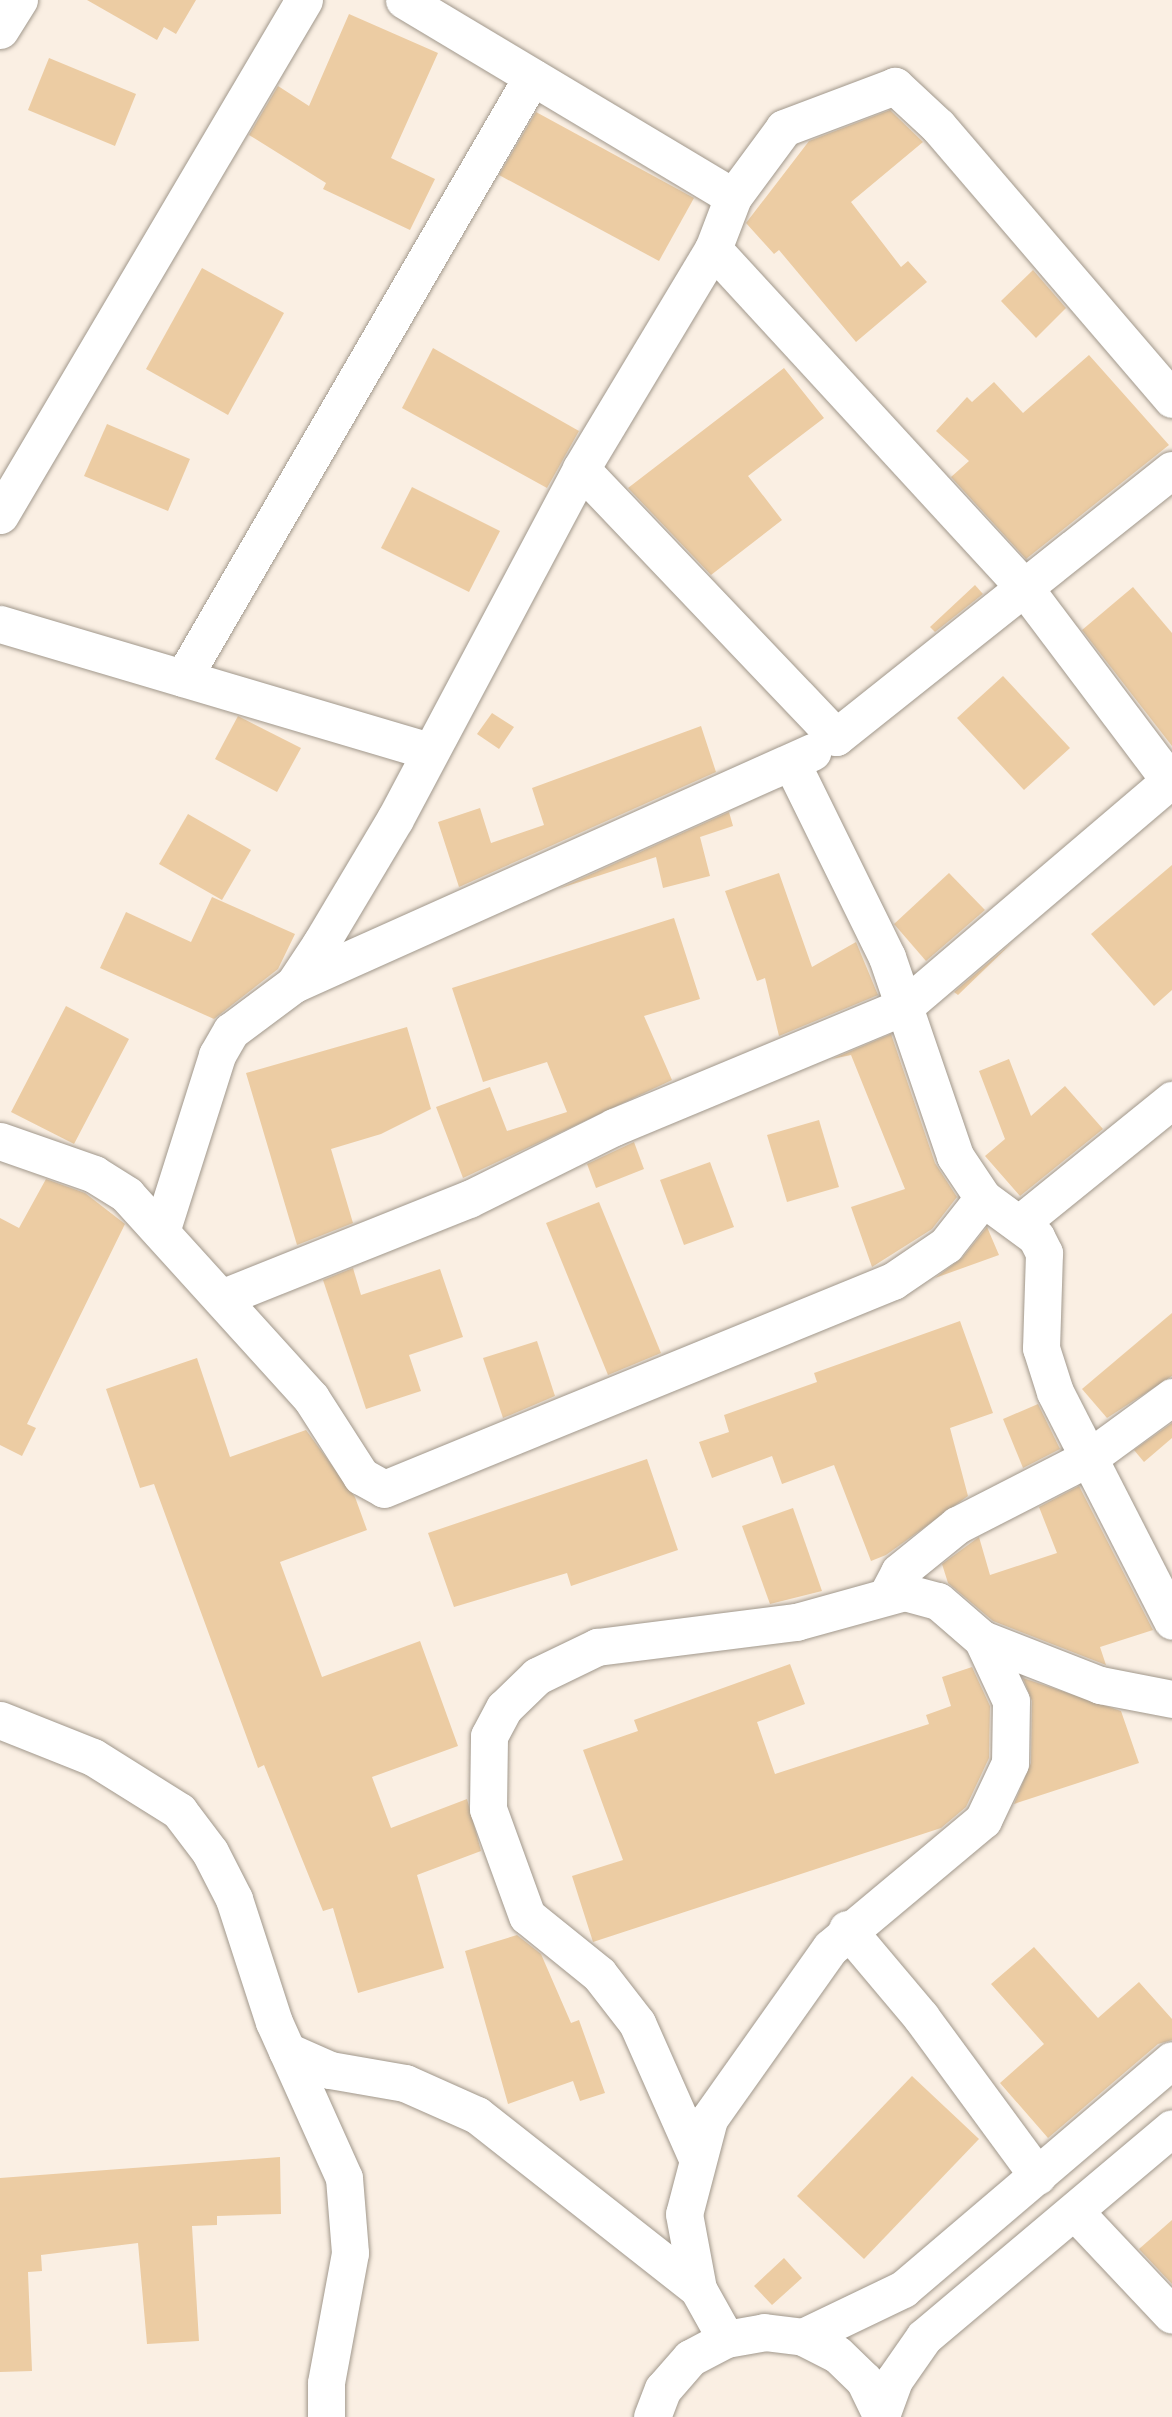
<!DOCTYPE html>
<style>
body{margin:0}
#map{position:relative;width:1172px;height:2417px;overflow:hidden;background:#faefe3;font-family:"Sofia Sans Condensed",sans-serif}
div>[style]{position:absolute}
.building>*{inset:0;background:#eccca3}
.roads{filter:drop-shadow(0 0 2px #a1988c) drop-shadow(0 0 2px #a1988c)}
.minor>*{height:37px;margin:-18.5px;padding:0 18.5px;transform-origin:18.5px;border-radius:18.5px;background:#fff}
span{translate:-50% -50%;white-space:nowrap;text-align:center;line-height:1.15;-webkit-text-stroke:7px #fefefe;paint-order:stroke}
</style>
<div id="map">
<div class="building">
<i style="clip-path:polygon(87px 0,196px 0,176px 34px,164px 27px,157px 40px)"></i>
<i style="clip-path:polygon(349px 14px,438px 53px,391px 158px,435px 179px,410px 230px,323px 189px,326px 183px,249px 135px,278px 86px,309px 106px)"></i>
<i style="clip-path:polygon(49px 58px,136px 94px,115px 146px,28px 110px)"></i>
<i style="clip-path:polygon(890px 110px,923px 142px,851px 202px,901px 267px,908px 261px,927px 282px,856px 342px,779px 250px,774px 254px,746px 223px,809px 141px)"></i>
<i style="clip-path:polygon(536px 112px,694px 198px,659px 261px,499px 175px)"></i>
<i style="clip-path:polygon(202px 268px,284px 313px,228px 415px,146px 369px)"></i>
<i style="clip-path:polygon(1033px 270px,1066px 308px,1036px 338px,1001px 301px)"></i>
<i style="clip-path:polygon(433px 348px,579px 431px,547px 488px,402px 408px)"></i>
<i style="clip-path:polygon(1089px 355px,1169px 445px,1026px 559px,951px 477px,969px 461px,936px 431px,967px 397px,972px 402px,994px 382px,1023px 413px)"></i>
<i style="clip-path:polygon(784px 368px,824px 418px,748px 476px,782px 520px,711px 575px,628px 488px)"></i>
<i style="clip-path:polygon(107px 424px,190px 459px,168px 511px,84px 476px)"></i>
<i style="clip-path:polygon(412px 487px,500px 531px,469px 592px,381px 548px)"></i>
<i style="clip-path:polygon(975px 585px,983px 594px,935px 632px,930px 627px)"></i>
<i style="clip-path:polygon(1133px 587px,1172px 633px,1172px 746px,1082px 630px)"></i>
<i style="clip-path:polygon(1003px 676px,1070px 748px,1024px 790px,957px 718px)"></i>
<i style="clip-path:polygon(492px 713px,514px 727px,499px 749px,477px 734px)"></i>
<i style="clip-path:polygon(238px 716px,301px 748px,277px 792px,215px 759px)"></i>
<i style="clip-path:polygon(701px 726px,716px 772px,459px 887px,438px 822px,480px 808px,491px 843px,544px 825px,532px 788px)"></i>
<i style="clip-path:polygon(729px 812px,733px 826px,700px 837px,710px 876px,663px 888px,656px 857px,558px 889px)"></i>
<i style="clip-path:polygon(188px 814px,251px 850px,222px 900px,159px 864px)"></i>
<i style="clip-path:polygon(1172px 865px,1172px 990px,1154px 1006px,1091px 934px)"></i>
<i style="clip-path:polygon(779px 873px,812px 967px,856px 942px,878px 995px,779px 1036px,765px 978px,757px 981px,725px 891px)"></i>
<i style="clip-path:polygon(949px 873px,985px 910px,926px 961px,894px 924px)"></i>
<i style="clip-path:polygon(212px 897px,295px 934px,278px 969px,214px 1019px,100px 968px,126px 912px,191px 942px)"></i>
<i style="clip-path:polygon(674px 918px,700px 999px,644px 1016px,672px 1080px,463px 1178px,436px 1107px,490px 1087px,507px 1131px,567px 1112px,547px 1062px,483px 1082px,452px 988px)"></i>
<i style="clip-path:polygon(1014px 941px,958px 995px,954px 992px)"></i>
<i style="clip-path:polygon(66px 1006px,129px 1039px,74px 1144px,80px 1147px,11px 1112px)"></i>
<i style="clip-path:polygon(407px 1027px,431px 1109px,381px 1134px,331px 1149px,353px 1223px,297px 1245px,246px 1073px)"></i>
<i style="clip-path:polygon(891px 1034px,935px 1163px,957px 1197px,932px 1229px,872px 1267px,851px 1207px,905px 1189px,851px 1055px,832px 1059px)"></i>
<i style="clip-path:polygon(1009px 1059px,1031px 1116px,1065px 1086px,1103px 1129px,1020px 1196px,985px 1156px,1005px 1139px,979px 1071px)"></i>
<i style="clip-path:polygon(819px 1120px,839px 1187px,787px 1202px,767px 1135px)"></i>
<i style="clip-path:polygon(634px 1142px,644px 1169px,596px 1188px,587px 1164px)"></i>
<i style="clip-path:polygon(710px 1162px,734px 1227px,684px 1245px,660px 1180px)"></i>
<i style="clip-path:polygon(46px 1179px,85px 1193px,125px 1224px,27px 1424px,36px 1428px,22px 1456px,0 1445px,0 1218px,19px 1228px)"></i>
<i style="clip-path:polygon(599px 1202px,661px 1353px,608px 1375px,546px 1223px)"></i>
<i style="clip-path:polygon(987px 1227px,999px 1255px,935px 1278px,962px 1258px)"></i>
<i style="clip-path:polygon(353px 1268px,361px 1295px,440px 1269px,463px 1337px,409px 1355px,421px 1391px,366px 1409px,323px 1280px)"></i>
<i style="clip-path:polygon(1172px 1313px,1172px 1376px,1107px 1418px,1082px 1389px)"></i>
<i style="clip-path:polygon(960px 1321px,993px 1413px,950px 1428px,968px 1496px,886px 1555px,871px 1561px,834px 1465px,782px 1484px,772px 1456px,712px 1478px,699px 1442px,729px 1432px,724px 1415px,817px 1382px,814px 1373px)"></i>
<i style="clip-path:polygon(537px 1341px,555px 1396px,503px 1418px,483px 1358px)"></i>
<i style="clip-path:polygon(197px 1358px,230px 1457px,306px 1430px,355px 1497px,367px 1530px,280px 1562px,322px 1677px,420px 1641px,458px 1746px,372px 1777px,391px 1828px,467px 1799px,481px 1851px,417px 1875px,444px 1968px,358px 1993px,333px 1908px,323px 1911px,264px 1765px,258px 1768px,154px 1484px,140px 1488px,106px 1389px)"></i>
<i style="clip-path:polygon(1038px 1404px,1060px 1449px,1023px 1468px,1003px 1419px)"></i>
<i style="clip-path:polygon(1172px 1423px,1172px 1438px,1144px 1462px,1134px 1450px)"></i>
<i style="clip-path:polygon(647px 1459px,678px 1550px,571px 1586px,567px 1573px,454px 1607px,428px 1533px)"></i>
<i style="clip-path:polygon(1079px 1486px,1153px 1630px,1100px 1647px,1106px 1665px,993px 1621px,948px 1583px,942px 1564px,979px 1537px,990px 1575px,1057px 1553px,1039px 1507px)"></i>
<i style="clip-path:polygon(793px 1508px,822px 1591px,770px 1604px,742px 1526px)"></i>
<i style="clip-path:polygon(790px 1664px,805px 1704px,757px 1722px,775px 1774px,929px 1724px,926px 1715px,951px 1706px,942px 1677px,972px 1667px,990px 1706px,989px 1758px,966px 1807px,941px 1828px,593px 1942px,572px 1876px,623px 1860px,583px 1750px,638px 1731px,634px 1720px)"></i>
<i style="clip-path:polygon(1023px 1678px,1121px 1711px,1139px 1763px,1014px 1804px,1031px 1763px,1032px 1701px)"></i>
<i style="clip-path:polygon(517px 1935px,541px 1954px,571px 2023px,579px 2020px,605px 2093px,580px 2101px,573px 2081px,508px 2104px,465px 1951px)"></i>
<i style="clip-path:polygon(1034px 1947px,1098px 2018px,1139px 1982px,1172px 2019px,1172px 2040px,1158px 2044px,1048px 2138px,1000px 2083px,1044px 2044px,991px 1984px)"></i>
<i style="clip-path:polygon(912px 2076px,979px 2139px,864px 2259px,797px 2196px)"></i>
<i style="clip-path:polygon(280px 2157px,281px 2214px,217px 2216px,217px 2225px,192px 2226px,199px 2341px,147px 2344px,138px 2243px,41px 2255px,42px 2271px,28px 2272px,32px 2371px,0 2372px,0 2178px)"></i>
<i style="clip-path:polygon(1172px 2220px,1172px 2284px,1139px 2249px)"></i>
<i style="clip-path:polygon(784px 2258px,802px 2278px,772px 2305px,754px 2286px)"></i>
</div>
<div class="roads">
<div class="minor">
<i style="left:404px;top:0;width:383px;rotate:30.9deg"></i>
<i style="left:0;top:30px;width:36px;rotate:-58deg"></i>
<i style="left:713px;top:249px;width:458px;rotate:47.4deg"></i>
<i style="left:1023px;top:586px;width:248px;rotate:53deg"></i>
<i style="left:1172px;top:399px;width:360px;rotate:-130.6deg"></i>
<i style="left:938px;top:126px;width:59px;rotate:-137.1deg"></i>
<i style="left:895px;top:86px;width:119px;rotate:159.3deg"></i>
<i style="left:784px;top:128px;width:86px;rotate:126.5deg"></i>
<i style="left:733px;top:197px;width:56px;rotate:111deg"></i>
<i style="left:713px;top:249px;width:257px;rotate:121deg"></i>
<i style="left:581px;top:469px;width:370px;rotate:46.4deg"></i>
<i style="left:836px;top:737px;width:429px;rotate:-38.5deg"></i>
<i style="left:0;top:515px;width:598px;rotate:-59.45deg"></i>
<i style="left:0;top:624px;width:444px;rotate:16.5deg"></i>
<i style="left:183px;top:678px;width:695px;rotate:-59.86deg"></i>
<i style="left:792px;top:764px;width:215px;rotate:63.8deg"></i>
<i style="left:887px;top:957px;width:210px;rotate:71.1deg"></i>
<i style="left:955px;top:1156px;width:50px;rotate:56.3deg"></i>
<i style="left:983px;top:1198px;width:66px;rotate:36.3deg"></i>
<i style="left:1036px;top:1237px;width:18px;rotate:63deg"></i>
<i style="left:1044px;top:1253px;width:95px;rotate:91.8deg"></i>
<i style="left:1041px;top:1348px;width:46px;rotate:72.3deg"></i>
<i style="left:1055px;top:1392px;width:257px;rotate:62.9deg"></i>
<i style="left:294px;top:984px;width:568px;rotate:-24.13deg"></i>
<i style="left:0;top:1141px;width:100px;rotate:19.3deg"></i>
<i style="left:94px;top:1174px;width:39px;rotate:32deg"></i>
<i style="left:127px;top:1195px;width:274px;rotate:47.8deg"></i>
<i style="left:311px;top:1398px;width:93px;rotate:57.3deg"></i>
<i style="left:361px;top:1476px;width:26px;rotate:29deg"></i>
<i style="left:384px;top:1489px;width:550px;rotate:-22.23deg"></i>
<i style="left:893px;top:1281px;width:64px;rotate:-34.2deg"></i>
<i style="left:946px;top:1245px;width:60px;rotate:-51.8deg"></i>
<i style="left:1020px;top:1223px;width:196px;rotate:-39deg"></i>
<i style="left:161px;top:1232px;width:186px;rotate:-72.4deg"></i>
<i style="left:217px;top:1055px;width:28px;rotate:-60deg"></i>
<i style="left:231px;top:1031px;width:79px;rotate:-36.7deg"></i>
<i style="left:294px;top:984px;width:49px;rotate:-56.6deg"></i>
<i style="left:321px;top:943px;width:144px;rotate:-59.2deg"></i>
<i style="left:395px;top:819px;width:396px;rotate:-62deg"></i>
<i style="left:221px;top:1298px;width:267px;rotate:-21.8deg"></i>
<i style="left:469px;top:1199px;width:162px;rotate:-26.4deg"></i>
<i style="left:614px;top:1127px;width:315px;rotate:-22.6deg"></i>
<i style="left:905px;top:1006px;width:350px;rotate:-40.4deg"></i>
<i style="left:887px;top:1595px;width:26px;rotate:-62deg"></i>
<i style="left:899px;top:1572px;width:75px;rotate:-39deg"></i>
<i style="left:957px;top:1525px;width:149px;rotate:-27.1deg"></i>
<i style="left:1090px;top:1457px;width:102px;rotate:-36.2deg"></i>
<i style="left:982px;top:1639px;width:127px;rotate:21.3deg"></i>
<i style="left:1100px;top:1685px;width:73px;rotate:11deg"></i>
<i style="left:0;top:1720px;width:100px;rotate:21.7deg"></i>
<i style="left:93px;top:1757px;width:102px;rotate:32.1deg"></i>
<i style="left:179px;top:1811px;width:51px;rotate:52.9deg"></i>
<i style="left:210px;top:1852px;width:53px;rotate:62.9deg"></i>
<i style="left:234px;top:1899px;width:129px;rotate:72deg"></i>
<i style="left:274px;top:2022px;width:171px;rotate:65.8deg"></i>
<i style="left:344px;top:2178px;width:75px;rotate:85.4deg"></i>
<i style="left:350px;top:2253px;width:132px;rotate:100.5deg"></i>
<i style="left:326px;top:2383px;width:34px;rotate:90deg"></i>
<i style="left:847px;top:1929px;width:115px;rotate:49.9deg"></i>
<i style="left:921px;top:2017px;width:197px;rotate:53.7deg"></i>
<i style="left:287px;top:2051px;width:47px;rotate:23.8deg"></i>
<i style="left:330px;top:2070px;width:76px;rotate:9.8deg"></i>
<i style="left:405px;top:2083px;width:79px;rotate:24deg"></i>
<i style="left:477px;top:2115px;width:281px;rotate:38.2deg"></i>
<i style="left:696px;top:2156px;width:145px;rotate:-113.9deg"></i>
<i style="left:637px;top:2023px;width:62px;rotate:-127.8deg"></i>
<i style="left:599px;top:1974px;width:92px;rotate:-141.1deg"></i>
<i style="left:527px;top:1916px;width:114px;rotate:-110deg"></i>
<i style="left:488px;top:1809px;width:73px;rotate:-89.2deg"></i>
<i style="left:489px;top:1736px;width:32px;rotate:-62deg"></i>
<i style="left:504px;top:1708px;width:46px;rotate:-44.1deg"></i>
<i style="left:537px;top:1676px;width:67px;rotate:-25.8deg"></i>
<i style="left:597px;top:1647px;width:201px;rotate:-7.2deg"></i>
<i style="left:796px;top:1622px;width:112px;rotate:-15.5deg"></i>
<i style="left:904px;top:1592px;width:35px;rotate:15deg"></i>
<i style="left:938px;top:1601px;width:58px;rotate:40.8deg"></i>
<i style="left:982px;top:1639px;width:68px;rotate:64.9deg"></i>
<i style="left:1011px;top:1701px;width:62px;rotate:90.9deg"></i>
<i style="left:1010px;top:1763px;width:63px;rotate:115.3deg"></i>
<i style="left:983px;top:1820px;width:199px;rotate:140.1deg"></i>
<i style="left:830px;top:1948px;width:209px;rotate:125.3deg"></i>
<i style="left:709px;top:2119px;width:98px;rotate:104.7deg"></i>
<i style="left:684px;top:2214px;width:76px;rotate:79.4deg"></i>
<i style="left:698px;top:2289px;width:57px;rotate:60.8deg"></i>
<i style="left:1075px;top:2212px;width:141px;rotate:46.7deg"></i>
<i style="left:803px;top:2337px;width:111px;rotate:-25.6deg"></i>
<i style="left:903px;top:2289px;width:353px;rotate:-40.4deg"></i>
<i style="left:882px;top:2413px;width:35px;rotate:-70deg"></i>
<i style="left:894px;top:2380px;width:52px;rotate:-55.1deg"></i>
<i style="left:924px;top:2337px;width:324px;rotate:-40.1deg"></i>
<i style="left:652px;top:2417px;width:30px;rotate:-69deg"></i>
<i style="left:663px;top:2389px;width:41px;rotate:-48.9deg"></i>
<i style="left:690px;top:2358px;width:41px;rotate:-27.8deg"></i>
<i style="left:726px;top:2339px;width:39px;rotate:-10deg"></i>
<i style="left:764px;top:2332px;width:39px;rotate:7deg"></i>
<i style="left:803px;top:2337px;width:38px;rotate:27deg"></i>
<i style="left:837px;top:2354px;width:37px;rotate:44deg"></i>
<i style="left:864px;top:2380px;width:41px;rotate:64.1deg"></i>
</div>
</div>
</div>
